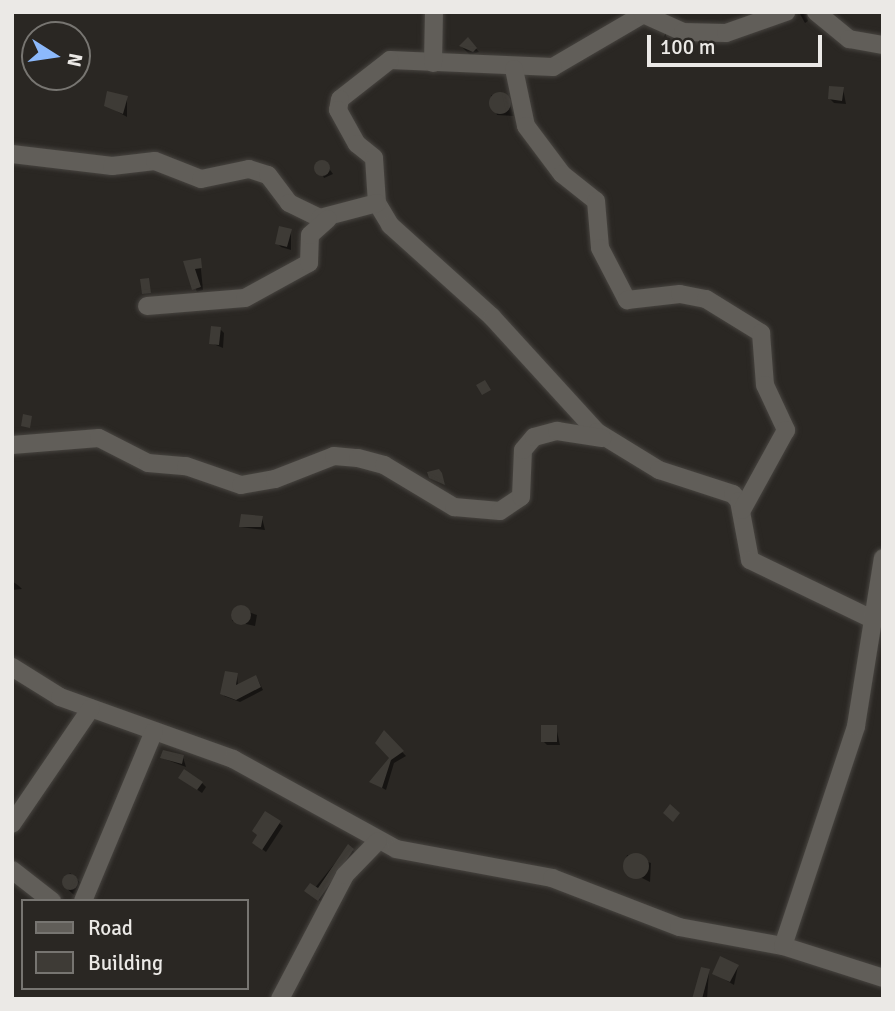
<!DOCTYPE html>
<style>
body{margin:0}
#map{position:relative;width:895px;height:1011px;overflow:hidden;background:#2a2723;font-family:Signika,sans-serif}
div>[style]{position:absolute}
.shadow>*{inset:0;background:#0007}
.building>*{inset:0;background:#3e3b36}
.round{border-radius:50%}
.roads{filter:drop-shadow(0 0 2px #474440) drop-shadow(0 0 2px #474440)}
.minor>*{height:18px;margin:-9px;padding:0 9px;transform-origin:9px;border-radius:9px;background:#615e59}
span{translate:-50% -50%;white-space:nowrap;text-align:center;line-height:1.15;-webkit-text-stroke:7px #2a2723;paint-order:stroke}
.frame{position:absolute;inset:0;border:14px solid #ebe9e6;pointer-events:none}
.legend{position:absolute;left:21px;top:899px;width:228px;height:91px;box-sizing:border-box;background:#2a2723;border:2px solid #777571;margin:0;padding:9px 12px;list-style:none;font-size:21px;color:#ebe9e6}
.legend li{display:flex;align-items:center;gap:14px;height:35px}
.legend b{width:35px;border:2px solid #777571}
.north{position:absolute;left:21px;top:21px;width:70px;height:70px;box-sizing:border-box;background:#2a2723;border:2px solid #777571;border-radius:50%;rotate:102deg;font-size:19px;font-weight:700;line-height:28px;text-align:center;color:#ebe9e6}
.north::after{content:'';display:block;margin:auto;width:24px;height:32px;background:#8cb9fc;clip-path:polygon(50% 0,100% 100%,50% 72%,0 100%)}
.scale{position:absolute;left:647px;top:35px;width:175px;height:32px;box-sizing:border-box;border:4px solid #ebe9e6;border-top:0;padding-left:9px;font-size:21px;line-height:24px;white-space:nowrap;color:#ebe9e6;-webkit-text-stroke:5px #2a2723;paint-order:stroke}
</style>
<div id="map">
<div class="shadow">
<i style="clip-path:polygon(806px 12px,808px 21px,805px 23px,800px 14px)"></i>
<i style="clip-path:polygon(468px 40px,479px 52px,470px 55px,461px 46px)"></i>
<i style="clip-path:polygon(843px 89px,846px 104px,834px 103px,830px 99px)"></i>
<i style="clip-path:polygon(491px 95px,507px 96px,514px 116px,497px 115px)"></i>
<i style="clip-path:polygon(127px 97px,127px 117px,106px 105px)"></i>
<i style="clip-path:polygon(325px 163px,333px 174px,324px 178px,318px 164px)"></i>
<i style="clip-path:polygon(291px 231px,291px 250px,281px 247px,277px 243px)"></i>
<i style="clip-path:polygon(200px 260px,203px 290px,197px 292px,185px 262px)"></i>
<i style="clip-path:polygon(220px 329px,224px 333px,223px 348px,211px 343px)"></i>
<i style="clip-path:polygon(262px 518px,265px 530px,241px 527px)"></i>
<i style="clip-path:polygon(12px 581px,19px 586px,22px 589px,12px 590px)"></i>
<i style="clip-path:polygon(238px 608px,257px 615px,255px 626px,232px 621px)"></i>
<i style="clip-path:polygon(237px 674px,238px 686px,258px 680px,263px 690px,240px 702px,224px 696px)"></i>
<i style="clip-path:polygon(556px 727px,560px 745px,547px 745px,543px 741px)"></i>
<i style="clip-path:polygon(384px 733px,406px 756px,394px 763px,386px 790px,372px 782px,391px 758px)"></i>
<i style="clip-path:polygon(183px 757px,186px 767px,162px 758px)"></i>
<i style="clip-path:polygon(185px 781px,202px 783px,206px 787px,202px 793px)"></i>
<i style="clip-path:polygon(266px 813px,283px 826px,266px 852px,258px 846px)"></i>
<i style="clip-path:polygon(348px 847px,357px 854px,323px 903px,310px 894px)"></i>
<i style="clip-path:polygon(627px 855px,651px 863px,650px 882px,624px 869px)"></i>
<i style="clip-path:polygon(70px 873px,83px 885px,74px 895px,63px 885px)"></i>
<i style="clip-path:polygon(738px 966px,734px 985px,714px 973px)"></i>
<i style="clip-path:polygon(709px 971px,707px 999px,693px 999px)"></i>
</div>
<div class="building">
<i style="clip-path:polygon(468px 37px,477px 48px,473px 52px,459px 46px)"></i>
<i style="clip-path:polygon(829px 86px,844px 87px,842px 101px,828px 99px)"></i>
<i style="clip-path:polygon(107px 91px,128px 96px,123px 114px,104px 106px)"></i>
<i class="round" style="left:489px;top:92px;width:22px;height:22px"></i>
<i class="round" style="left:314px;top:160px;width:16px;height:16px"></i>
<i style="clip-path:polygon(279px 226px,292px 229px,287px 247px,275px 244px)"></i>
<i style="clip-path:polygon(201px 258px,202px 268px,195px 269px,201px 287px,192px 290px,183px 261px)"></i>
<i style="clip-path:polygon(149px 278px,151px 293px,142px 294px,140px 279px)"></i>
<i style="clip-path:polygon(211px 326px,221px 327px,219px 345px,209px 344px)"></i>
<i style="clip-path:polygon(485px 380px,491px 390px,482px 395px,476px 385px)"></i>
<i style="clip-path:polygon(23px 414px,32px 416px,30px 428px,21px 426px)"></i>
<i style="clip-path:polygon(439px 469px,442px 473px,445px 485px,429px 478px,427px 472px)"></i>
<i style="clip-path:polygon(241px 514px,263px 516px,261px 527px,239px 527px)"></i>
<i class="round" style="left:231px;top:605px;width:20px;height:20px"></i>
<i style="clip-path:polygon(225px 671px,238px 673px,236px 685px,256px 675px,261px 687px,236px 700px,220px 694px)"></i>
<i style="clip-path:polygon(541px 725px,557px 725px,557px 742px,541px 742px)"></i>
<i style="clip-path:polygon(384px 730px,404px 751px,391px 760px,382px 788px,369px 782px,389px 758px,375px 743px)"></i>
<i style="clip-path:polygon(163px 750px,184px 755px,182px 764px,160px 758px)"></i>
<i style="clip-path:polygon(184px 769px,203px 782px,197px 790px,178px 778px)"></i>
<i style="clip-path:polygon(670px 804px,680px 813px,673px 822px,663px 813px)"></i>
<i style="clip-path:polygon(265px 811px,281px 821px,262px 850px,252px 843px,257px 835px,252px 831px)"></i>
<i style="clip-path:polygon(348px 844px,354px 849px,318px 901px,304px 891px,310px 883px,318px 888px)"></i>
<i class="round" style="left:623px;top:853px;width:26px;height:26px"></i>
<i class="round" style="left:62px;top:874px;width:16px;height:16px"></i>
<i style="clip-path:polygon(720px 956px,739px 965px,730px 982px,712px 974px)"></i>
<i style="clip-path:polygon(701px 967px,710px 969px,702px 999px,692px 999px)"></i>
</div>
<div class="roads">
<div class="minor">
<i style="left:647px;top:12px;width:109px;rotate:149.7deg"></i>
<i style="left:553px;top:67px;width:163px;rotate:-177.5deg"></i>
<i style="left:390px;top:60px;width:63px;rotate:142deg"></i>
<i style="left:340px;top:99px;width:11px;rotate:100deg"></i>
<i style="left:338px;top:110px;width:39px;rotate:61deg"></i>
<i style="left:357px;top:144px;width:22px;rotate:39deg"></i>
<i style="left:374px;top:158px;width:45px;rotate:86.2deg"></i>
<i style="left:377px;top:203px;width:26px;rotate:59deg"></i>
<i style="left:390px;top:225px;width:137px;rotate:42deg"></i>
<i style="left:492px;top:317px;width:156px;rotate:47.6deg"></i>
<i style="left:597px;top:432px;width:73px;rotate:31.5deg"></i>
<i style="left:659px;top:470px;width:78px;rotate:18deg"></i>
<i style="left:733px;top:494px;width:9px;rotate:49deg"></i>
<i style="left:739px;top:501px;width:60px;rotate:79.4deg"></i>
<i style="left:750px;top:560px;width:136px;rotate:25.8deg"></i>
<i style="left:816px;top:12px;width:43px;rotate:39.3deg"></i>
<i style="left:849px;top:39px;width:35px;rotate:10deg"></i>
<i style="left:643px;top:14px;width:44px;rotate:24.2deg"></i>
<i style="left:683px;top:32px;width:43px;rotate:1.3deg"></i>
<i style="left:726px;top:33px;width:64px;rotate:-19.3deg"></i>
<i style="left:433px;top:63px;width:51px;rotate:-88.9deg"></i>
<i style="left:514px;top:69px;width:58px;rotate:78.1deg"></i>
<i style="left:526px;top:126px;width:60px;rotate:53.1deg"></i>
<i style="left:562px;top:174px;width:43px;rotate:38.5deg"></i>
<i style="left:596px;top:201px;width:47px;rotate:85.1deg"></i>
<i style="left:600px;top:248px;width:59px;rotate:62.6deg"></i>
<i style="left:627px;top:300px;width:53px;rotate:-6.5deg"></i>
<i style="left:680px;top:294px;width:26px;rotate:11deg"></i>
<i style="left:706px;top:299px;width:65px;rotate:31.7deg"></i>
<i style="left:761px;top:333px;width:52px;rotate:85.6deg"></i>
<i style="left:765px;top:385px;width:50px;rotate:65deg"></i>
<i style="left:786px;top:430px;width:91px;rotate:118.8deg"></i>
<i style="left:12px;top:154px;width:101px;rotate:6.8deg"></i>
<i style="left:112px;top:166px;width:43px;rotate:-6.6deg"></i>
<i style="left:155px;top:161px;width:49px;rotate:21.4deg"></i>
<i style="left:201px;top:179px;width:49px;rotate:-11.8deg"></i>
<i style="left:249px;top:169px;width:20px;rotate:18deg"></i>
<i style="left:268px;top:175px;width:35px;rotate:53deg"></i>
<i style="left:289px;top:203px;width:34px;rotate:26deg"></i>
<i style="left:320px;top:218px;width:59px;rotate:-14.7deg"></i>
<i style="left:147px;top:306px;width:98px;rotate:-4.7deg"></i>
<i style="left:245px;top:298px;width:73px;rotate:-28.7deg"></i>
<i style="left:309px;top:263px;width:28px;rotate:-88deg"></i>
<i style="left:310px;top:235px;width:24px;rotate:-42deg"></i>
<i style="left:12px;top:445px;width:87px;rotate:-4.6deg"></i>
<i style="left:99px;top:438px;width:55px;rotate:27deg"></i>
<i style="left:148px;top:463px;width:38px;rotate:5deg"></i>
<i style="left:186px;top:466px;width:58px;rotate:19.1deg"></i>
<i style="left:241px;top:485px;width:35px;rotate:-10deg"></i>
<i style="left:275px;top:479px;width:63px;rotate:-21.3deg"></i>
<i style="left:334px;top:456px;width:24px;rotate:5deg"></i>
<i style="left:358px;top:458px;width:27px;rotate:15deg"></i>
<i style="left:384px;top:465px;width:82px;rotate:31deg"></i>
<i style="left:454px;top:507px;width:46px;rotate:5deg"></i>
<i style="left:500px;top:511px;width:25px;rotate:-34deg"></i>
<i style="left:521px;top:497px;width:47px;rotate:-87.6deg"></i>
<i style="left:523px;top:450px;width:17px;rotate:-50deg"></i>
<i style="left:534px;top:437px;width:24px;rotate:-15deg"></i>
<i style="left:557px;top:431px;width:46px;rotate:8.8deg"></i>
<i style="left:12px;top:667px;width:57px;rotate:32deg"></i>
<i style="left:60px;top:697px;width:184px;rotate:19.7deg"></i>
<i style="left:233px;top:759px;width:186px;rotate:28.9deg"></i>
<i style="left:396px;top:849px;width:159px;rotate:10.5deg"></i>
<i style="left:552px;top:878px;width:136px;rotate:21.1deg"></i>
<i style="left:679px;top:927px;width:106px;rotate:10.4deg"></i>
<i style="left:783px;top:946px;width:105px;rotate:17.7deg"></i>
<i style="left:12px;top:824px;width:140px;rotate:-55.7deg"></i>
<i style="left:12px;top:870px;width:51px;rotate:37.8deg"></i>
<i style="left:83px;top:901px;width:184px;rotate:-67.3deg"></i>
<i style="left:783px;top:946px;width:232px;rotate:-71.6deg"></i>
<i style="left:856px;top:726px;width:170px;rotate:-80.9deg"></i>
<i style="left:280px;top:999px;width:140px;rotate:-62.3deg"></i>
<i style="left:345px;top:875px;width:47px;rotate:-45.9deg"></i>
</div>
</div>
<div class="frame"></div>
<ul class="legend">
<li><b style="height:9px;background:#615e59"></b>Road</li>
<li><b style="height:19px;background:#3e3b36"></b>Building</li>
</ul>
<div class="north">N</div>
<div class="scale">100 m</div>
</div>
